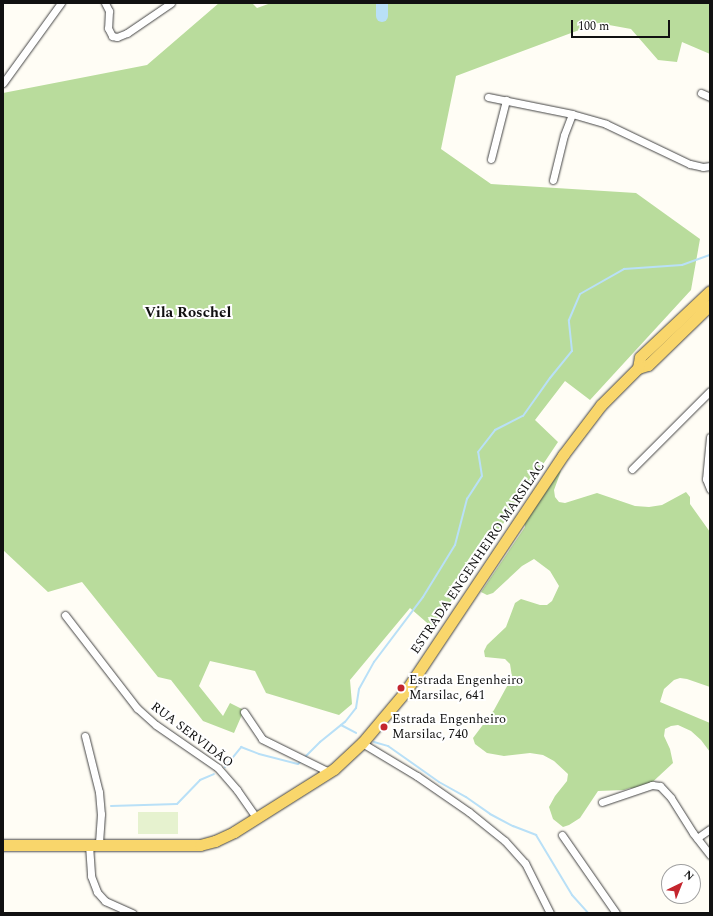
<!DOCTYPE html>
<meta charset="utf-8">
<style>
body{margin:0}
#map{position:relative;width:713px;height:916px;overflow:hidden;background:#fffdf5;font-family:Spectral,serif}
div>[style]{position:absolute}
.forest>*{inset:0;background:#b9dc9c}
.pitch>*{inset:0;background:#e6f2cf}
.stream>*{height:2px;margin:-1px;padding:0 1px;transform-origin:1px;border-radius:1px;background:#b9e0f7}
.river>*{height:12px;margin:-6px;padding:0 6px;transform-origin:6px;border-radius:6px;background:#b9e0f7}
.roads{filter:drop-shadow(0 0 1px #444) drop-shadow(0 0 1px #444)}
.minor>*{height:7px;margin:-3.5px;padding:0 3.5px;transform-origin:3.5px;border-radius:3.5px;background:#fff}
.primary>*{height:11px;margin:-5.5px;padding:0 5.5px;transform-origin:5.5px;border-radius:5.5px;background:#f9d66b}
.dots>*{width:11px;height:11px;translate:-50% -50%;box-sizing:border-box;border:2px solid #fff;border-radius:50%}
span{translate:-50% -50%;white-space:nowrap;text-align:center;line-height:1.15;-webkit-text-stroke:4px #fff;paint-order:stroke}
.street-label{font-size:13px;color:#111}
.poi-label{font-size:13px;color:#111}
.left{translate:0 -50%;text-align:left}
.quarter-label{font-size:15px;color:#111;font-weight:700}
.frame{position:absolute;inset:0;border:4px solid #111;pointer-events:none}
.north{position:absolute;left:661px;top:864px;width:40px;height:40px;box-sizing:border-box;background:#fff;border:1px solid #a0a0a0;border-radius:50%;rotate:43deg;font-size:11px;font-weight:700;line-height:16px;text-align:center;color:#111}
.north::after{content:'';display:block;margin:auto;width:14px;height:18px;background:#c4262e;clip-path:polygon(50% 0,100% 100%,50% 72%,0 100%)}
.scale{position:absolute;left:571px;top:20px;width:99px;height:18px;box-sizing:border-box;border:2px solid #111;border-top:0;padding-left:5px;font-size:12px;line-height:14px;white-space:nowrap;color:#111;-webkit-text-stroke:3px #fff;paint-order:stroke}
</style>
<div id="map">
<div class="forest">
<i style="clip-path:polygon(219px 3px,252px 3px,257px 8px,271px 3px,710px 3px,710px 54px,682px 42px,677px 62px,658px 60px,631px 29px,598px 23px,456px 76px,441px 149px,491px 184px,636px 193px,700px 239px,691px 290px,590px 400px,565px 381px,535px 420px,558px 442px,433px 628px,410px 608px,350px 680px,352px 704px,339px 715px,266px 693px,255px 671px,210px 661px,199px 686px,223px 716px,230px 703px,244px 710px,234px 733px,203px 721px,171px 680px,158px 677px,82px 582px,48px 592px,3px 550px,3px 93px,147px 65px)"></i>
<i style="clip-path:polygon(561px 471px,554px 490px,555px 497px,559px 502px,565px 503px,597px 493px,635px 506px,649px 507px,662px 505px,686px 492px,690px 497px,690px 504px,710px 532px,710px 687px,687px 679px,680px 678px,674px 680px,664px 689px,660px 702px,710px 723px,710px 752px,701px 740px,691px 731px,678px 725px,671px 726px,665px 729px,664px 736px,670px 749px,673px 763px,645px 789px,630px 788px,624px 790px,598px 791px,580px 818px,569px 825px,563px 827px,553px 819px,549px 807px,555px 796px,567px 781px,568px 774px,554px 761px,543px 755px,530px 753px,504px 756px,487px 753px,475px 744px,473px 738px,494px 710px,512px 677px,510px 664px,505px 659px,485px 657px,484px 651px,487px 645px,506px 627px,515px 603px,521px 599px,540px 605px,547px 605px,552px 601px,559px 586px,550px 571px,534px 559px,522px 566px,493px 593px,487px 595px,481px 592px,525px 527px,524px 521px,555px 473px)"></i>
</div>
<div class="pitch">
<i style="clip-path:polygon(138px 812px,178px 812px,178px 834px,138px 834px)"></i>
</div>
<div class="stream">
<i style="left:341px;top:725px;width:17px;rotate:28deg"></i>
<i style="left:374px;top:742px;width:15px;rotate:16deg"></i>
<i style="left:388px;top:746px;width:62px;rotate:35.2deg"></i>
<i style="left:439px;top:782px;width:31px;rotate:29deg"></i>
<i style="left:466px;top:797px;width:29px;rotate:35deg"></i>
<i style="left:490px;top:814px;width:26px;rotate:28deg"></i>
<i style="left:513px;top:826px;width:25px;rotate:21deg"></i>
<i style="left:536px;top:835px;width:70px;rotate:59deg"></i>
<i style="left:572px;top:895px;width:24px;rotate:48deg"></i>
<i style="left:304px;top:758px;width:23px;rotate:-45deg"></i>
<i style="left:320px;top:742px;width:32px;rotate:-39deg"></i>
<i style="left:345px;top:722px;width:18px;rotate:-52deg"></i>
<i style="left:356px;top:708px;width:19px;rotate:-81deg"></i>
<i style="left:359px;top:689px;width:31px;rotate:-61deg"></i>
<i style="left:374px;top:662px;width:81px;rotate:-53deg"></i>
<i style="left:423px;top:597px;width:61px;rotate:-58.4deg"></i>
<i style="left:455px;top:545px;width:48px;rotate:-75.4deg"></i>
<i style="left:467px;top:499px;width:27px;rotate:-57deg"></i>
<i style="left:482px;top:476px;width:24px;rotate:-99deg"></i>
<i style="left:478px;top:452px;width:28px;rotate:-52deg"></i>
<i style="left:495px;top:430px;width:31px;rotate:-27deg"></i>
<i style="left:523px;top:416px;width:47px;rotate:-54.6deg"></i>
<i style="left:550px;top:378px;width:35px;rotate:-51deg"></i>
<i style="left:572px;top:351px;width:31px;rotate:-96deg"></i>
<i style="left:569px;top:320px;width:28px;rotate:-67deg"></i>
<i style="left:580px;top:294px;width:51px;rotate:-29.6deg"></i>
<i style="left:624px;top:269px;width:58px;rotate:-3.9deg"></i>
<i style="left:682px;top:265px;width:30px;rotate:-20deg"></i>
<i style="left:225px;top:767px;width:26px;rotate:-51deg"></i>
<i style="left:241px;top:747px;width:19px;rotate:21deg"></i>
<i style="left:259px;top:754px;width:40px;rotate:14.4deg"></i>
<i style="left:298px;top:764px;width:4px;rotate:-45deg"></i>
<i style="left:111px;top:806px;width:66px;rotate:-1.7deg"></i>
<i style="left:177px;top:804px;width:33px;rotate:-46deg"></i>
<i style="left:200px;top:780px;width:15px;rotate:-23deg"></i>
</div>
<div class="river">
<i style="left:382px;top:3px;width:13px;rotate:90deg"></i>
</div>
<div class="roads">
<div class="minor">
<i style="left:105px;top:3px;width:9px;rotate:63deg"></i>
<i style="left:109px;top:11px;width:17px;rotate:93deg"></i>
<i style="left:108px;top:28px;width:9px;rotate:63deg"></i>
<i style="left:112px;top:36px;width:5px;rotate:11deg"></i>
<i style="left:117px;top:37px;width:11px;rotate:-22deg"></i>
<i style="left:127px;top:33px;width:53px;rotate:-34.3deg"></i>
<i style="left:3px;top:83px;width:99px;rotate:-54.1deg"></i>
<i style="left:701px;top:93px;width:10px;rotate:24deg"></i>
<i style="left:488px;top:97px;width:86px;rotate:11.4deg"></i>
<i style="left:572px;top:114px;width:35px;rotate:16deg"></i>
<i style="left:606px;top:124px;width:93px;rotate:25.5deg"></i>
<i style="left:690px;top:164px;width:13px;rotate:13deg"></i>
<i style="left:703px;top:167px;width:7px;rotate:-8deg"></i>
<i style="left:491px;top:159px;width:61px;rotate:-75.7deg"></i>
<i style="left:553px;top:180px;width:46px;rotate:-76.3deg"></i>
<i style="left:564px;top:135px;width:22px;rotate:-69deg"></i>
<i style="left:710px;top:437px;width:42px;rotate:95.4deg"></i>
<i style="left:706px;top:479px;width:11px;rotate:68deg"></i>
<i style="left:632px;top:469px;width:110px;rotate:-45deg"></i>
<i style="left:65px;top:615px;width:118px;rotate:52.3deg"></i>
<i style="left:137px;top:708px;width:25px;rotate:42deg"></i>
<i style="left:156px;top:725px;width:75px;rotate:34.7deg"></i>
<i style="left:218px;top:768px;width:29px;rotate:49deg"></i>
<i style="left:237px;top:790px;width:35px;rotate:55deg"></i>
<i style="left:244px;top:712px;width:32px;rotate:56deg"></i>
<i style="left:262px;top:739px;width:75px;rotate:26.2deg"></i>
<i style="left:85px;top:736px;width:58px;rotate:76deg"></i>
<i style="left:99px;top:792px;width:22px;rotate:85deg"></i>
<i style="left:101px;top:814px;width:31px;rotate:94deg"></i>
<i style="left:362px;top:743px;width:64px;rotate:31deg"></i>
<i style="left:417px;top:776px;width:63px;rotate:34.7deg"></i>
<i style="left:469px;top:812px;width:46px;rotate:38.9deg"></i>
<i style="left:505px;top:841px;width:30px;rotate:48deg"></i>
<i style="left:525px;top:863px;width:56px;rotate:63.4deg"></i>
<i style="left:602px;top:802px;width:53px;rotate:-18.8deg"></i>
<i style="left:652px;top:785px;width:8px;rotate:7deg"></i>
<i style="left:660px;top:786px;width:16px;rotate:47deg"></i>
<i style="left:671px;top:798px;width:41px;rotate:57.8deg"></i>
<i style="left:693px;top:833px;width:28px;rotate:52deg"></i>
<i style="left:562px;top:835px;width:95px;rotate:55.3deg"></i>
<i style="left:697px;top:838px;width:16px;rotate:-35deg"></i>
<i style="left:89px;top:845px;width:31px;rotate:86deg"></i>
<i style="left:91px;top:876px;width:17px;rotate:69deg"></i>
<i style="left:97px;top:892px;width:12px;rotate:48deg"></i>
<i style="left:105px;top:901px;width:30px;rotate:24deg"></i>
</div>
<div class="primary">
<i style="left:638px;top:368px;width:10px;rotate:-17deg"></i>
<i style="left:648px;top:365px;width:86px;rotate:-44.1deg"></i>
<i style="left:3px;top:845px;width:197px"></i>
<i style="left:200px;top:845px;width:16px;rotate:-15deg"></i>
<i style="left:215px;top:841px;width:21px;rotate:-25deg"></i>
<i style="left:234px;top:832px;width:118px;rotate:-32.2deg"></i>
<i style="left:334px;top:769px;width:38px;rotate:-43deg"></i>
<i style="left:362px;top:743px;width:67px;rotate:-49.9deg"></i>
<i style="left:405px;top:692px;width:285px;rotate:-56.3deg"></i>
<i style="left:563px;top:455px;width:63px;rotate:-52.8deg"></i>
<i style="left:601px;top:405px;width:52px;rotate:-45deg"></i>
<i style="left:638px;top:368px;width:11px;rotate:-80deg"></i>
<i style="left:640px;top:357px;width:96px;rotate:-43.3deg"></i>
</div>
</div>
<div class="dots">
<i style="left:401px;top:688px;background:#c4262e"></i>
<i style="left:384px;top:727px;background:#c4262e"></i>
</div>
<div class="street-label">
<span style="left:478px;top:558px;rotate:-56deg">ESTRADA ENGENHEIRO MARSILAC</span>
<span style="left:192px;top:735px;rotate:37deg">RUA SERVIDÃO</span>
</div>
<div class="poi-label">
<span class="left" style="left:409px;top:688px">Estrada Engenheiro<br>Marsilac, 641</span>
<span class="left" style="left:392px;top:727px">Estrada Engenheiro<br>Marsilac, 740</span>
</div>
<div class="quarter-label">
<span style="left:188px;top:313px">Vila Roschel</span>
</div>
<div class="frame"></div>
<div class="north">N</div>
<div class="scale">100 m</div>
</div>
